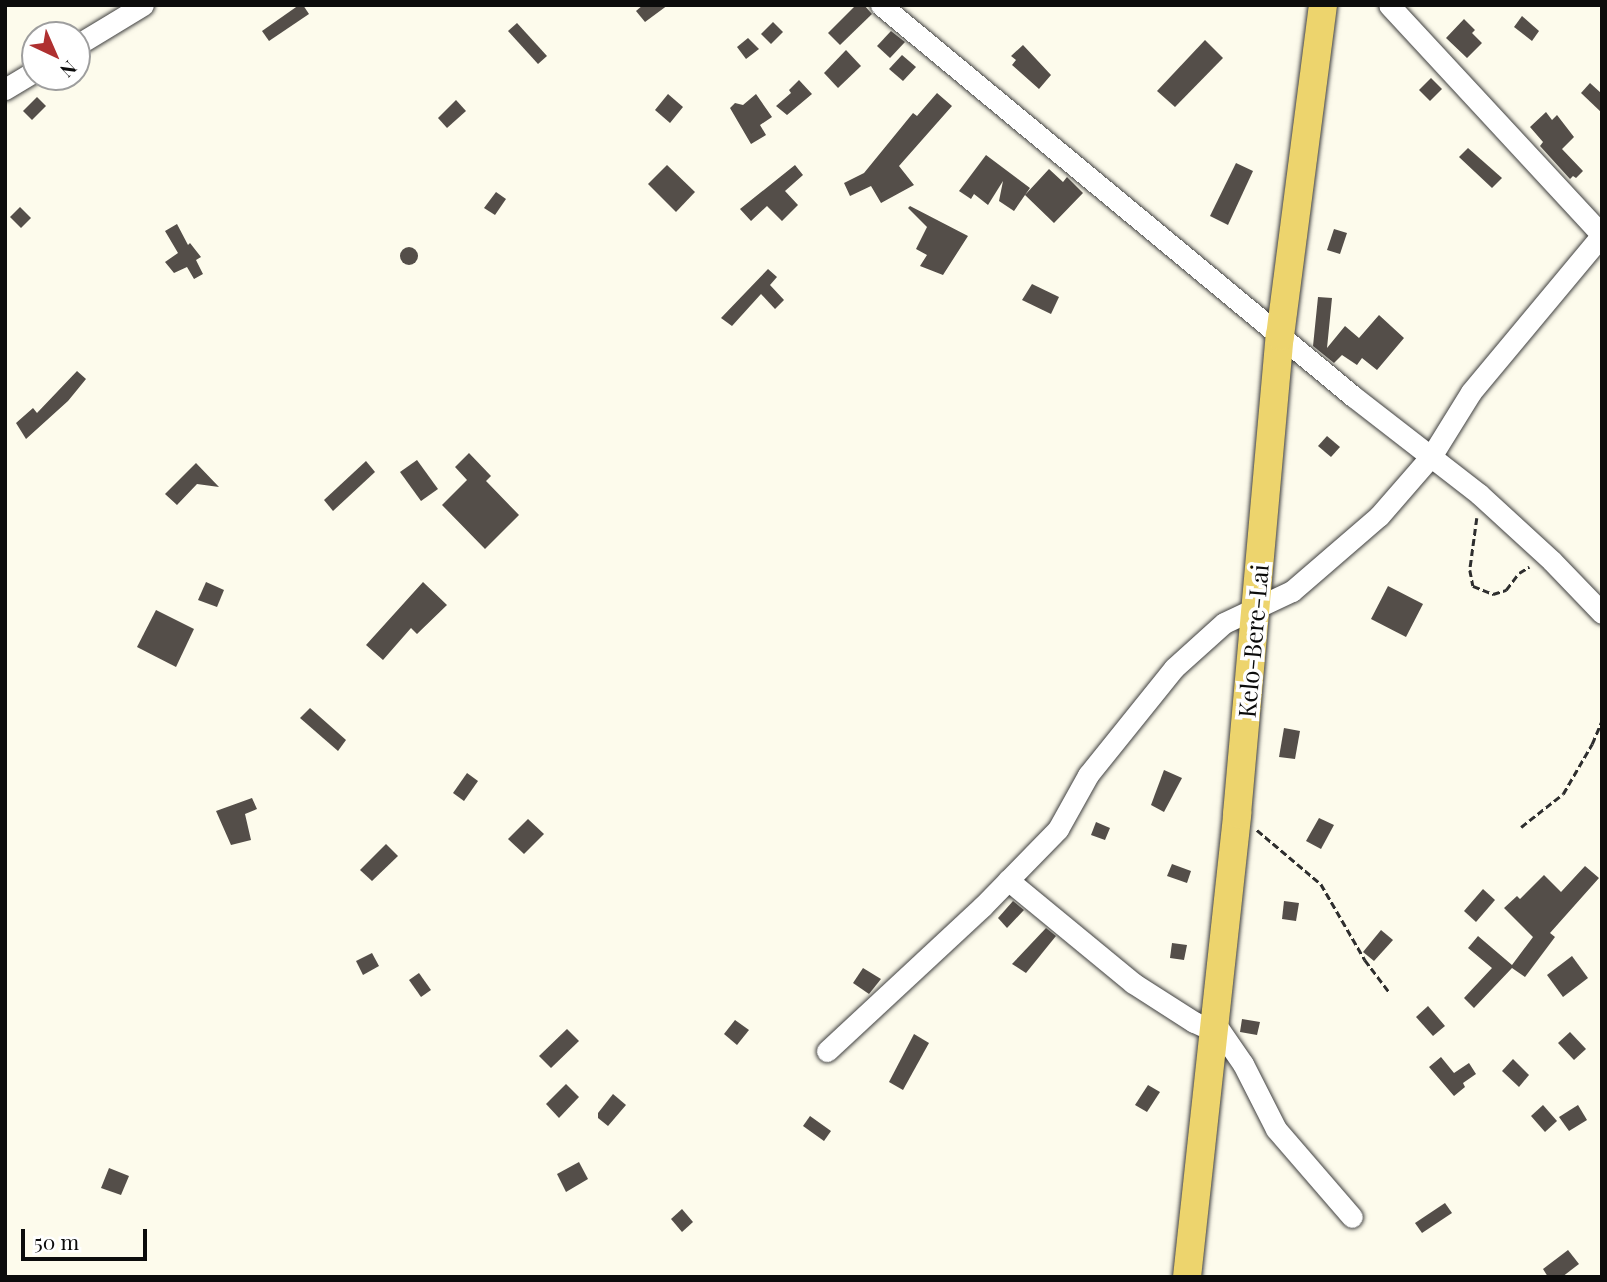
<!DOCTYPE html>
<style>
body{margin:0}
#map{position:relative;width:1607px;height:1282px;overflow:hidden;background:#fdfbec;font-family:"Playfair Display",serif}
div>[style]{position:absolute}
.building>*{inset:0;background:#544e49}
.round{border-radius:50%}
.path>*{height:2.5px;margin-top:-1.25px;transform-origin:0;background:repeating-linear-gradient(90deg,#2e2e2e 0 7px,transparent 0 10.5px)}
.roads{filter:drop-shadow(0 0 2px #3f3f3f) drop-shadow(0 0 2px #3f3f3f)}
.minor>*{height:21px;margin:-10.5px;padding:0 10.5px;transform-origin:10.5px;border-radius:10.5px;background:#fff}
.major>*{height:28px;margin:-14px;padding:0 14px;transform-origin:14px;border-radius:14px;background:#edd46d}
span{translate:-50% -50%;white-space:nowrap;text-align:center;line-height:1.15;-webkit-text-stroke:7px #fff;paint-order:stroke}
.street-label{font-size:24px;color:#0c0c0c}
.frame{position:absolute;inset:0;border:7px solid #0c0c0c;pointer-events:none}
.north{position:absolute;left:21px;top:21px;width:70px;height:70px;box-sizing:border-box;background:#fff;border:2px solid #9e9e9e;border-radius:50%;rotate:136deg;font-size:19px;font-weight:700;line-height:28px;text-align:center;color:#0c0c0c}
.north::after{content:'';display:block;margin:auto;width:24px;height:32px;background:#af3030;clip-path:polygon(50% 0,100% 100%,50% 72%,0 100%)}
.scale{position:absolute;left:21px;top:1229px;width:126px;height:32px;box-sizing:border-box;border:4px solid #0c0c0c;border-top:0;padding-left:9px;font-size:21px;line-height:24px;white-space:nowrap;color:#0c0c0c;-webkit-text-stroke:5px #fff;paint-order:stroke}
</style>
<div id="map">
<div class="building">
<i style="clip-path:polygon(299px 5px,303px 5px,309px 14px,269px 41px,262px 31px)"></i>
<i style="clip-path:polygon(643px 5px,668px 5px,645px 22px,636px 11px)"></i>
<i style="clip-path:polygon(856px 5px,864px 5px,872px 14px,840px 45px,828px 33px)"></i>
<i style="clip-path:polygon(1522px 16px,1539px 31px,1532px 41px,1514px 27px)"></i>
<i style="clip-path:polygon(1464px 19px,1475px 30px,1472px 33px,1482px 43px,1467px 58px,1446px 38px)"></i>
<i style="clip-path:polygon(773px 22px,783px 32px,771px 44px,761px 34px)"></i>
<i style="clip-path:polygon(517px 23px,547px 56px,538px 64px,508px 31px)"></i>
<i style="clip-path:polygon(891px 31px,905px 42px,890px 58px,877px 46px)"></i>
<i style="clip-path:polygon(748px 38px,759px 49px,746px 59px,737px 47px)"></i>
<i style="clip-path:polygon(1205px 40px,1223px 58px,1175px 107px,1157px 91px)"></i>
<i style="clip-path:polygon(1023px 45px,1051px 75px,1039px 89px,1012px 65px,1016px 60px,1011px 56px)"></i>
<i style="clip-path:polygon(846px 50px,861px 66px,838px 88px,824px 73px)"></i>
<i style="clip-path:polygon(902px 55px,916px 67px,903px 81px,889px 69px)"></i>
<i style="clip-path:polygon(1431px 78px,1442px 89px,1430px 101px,1419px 90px)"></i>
<i style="clip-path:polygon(799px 80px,812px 94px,787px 115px,776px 106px,791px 93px,789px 90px)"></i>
<i style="clip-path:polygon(1590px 83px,1602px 94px,1602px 113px,1581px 93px)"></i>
<i style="clip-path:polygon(937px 93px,952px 106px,899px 166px,914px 185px,881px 203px,871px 186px,850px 196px,844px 183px,864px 173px,913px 113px,917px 116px)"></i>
<i style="clip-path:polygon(668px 94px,683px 107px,670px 123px,655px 110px)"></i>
<i style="clip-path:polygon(756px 94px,772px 117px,760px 125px,766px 135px,751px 144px,730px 108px,735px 103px,743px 105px)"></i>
<i style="clip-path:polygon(37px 97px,46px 106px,32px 120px,23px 111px)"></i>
<i style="clip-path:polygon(456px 100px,466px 111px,447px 128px,438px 118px)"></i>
<i style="clip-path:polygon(1546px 112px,1552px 120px,1557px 115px,1574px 137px,1562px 149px,1583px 171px,1576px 178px,1573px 176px,1570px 179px,1540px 146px,1543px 142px,1530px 127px)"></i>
<i style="clip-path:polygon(1468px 148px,1502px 178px,1492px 188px,1459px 157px)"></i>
<i style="clip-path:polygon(986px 155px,1030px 188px,1025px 195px,1049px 169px,1063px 182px,1067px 177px,1083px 193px,1054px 223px,1025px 195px,1014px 211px,999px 201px,1003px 181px,988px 205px,974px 194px,971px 199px,959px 191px)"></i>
<i style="clip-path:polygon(1236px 163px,1253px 171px,1228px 225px,1210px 216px)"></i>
<i style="clip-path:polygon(667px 165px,695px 192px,676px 212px,648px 184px)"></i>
<i style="clip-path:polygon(795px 165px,803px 175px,785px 191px,798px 205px,782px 221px,767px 206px,751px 221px,740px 209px)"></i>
<i style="clip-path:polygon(496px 192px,506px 199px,495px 215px,484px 208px)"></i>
<i style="clip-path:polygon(910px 206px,968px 236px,943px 275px,920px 266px,927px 255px,916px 249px,927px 227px,908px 208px)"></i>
<i style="clip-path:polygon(20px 207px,31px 218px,21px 228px,10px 217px)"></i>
<i style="clip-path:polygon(177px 224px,188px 245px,190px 243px,201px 257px,196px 260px,203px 274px,194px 279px,187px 267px,174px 273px,165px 262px,178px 253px,165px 231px)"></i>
<i style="clip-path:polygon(1334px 229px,1347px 233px,1340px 254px,1327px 250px)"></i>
<i class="round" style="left:400px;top:247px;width:18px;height:18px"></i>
<i style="clip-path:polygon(768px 269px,777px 277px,770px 285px,784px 300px,775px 309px,761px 294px,732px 326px,721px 318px)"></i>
<i style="clip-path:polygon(1032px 284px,1059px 297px,1051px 314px,1022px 300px)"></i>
<i style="clip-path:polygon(1318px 297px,1332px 298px,1327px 348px,1345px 326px,1359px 338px,1379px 315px,1404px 338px,1377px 370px,1362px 358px,1357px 365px,1342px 355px,1334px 363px,1313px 346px)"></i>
<i style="clip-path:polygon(77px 371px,86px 379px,68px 401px,26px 439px,16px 423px,33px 408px,37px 413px)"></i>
<i style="clip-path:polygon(1327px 436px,1340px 447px,1331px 457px,1318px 446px)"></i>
<i style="clip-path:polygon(469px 453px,491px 476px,486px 481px,519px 515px,485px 549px,442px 505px,467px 480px,455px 467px)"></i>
<i style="clip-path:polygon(417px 460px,438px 489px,421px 501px,400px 472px)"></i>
<i style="clip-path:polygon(366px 461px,375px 472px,333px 511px,324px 500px)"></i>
<i style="clip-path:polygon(196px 463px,219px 487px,197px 484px,177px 505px,165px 494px)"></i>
<i style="clip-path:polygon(206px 582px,224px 590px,217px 607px,198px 600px)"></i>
<i style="clip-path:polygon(423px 582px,447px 605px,417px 634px,411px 628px,383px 660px,366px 645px)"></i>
<i style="clip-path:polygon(1388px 586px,1423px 604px,1406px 637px,1371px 619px)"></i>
<i style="clip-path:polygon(156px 610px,194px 629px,176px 667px,137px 647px)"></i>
<i style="clip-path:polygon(310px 708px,346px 740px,338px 751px,300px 718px)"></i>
<i style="clip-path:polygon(1284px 728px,1300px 731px,1295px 759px,1279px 757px)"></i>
<i style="clip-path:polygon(1164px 770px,1182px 778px,1164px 812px,1151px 805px)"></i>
<i style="clip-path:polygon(467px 773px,478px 781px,464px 801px,453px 793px)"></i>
<i style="clip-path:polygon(252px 798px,257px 809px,245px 814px,251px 840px,231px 845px,216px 811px)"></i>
<i style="clip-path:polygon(1319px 818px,1334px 825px,1321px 849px,1306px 841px)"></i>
<i style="clip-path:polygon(528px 819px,544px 834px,524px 854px,508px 839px)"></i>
<i style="clip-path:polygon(1096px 822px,1110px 828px,1105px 840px,1091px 835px)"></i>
<i style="clip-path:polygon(386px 844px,398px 856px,372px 881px,360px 870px)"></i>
<i style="clip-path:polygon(1172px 864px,1191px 871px,1187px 883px,1167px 876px)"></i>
<i style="clip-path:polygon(1585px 866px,1599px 878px,1550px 933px,1555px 937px,1525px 977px,1512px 968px,1474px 1008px,1464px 998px,1492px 968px,1468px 948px,1478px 936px,1512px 965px,1533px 937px,1504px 908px,1517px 896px,1520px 899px,1544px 875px,1561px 892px)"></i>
<i style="clip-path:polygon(1483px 889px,1495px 900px,1476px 922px,1464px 911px)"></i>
<i style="clip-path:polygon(1013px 901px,1024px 910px,1007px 928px,998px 918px)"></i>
<i style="clip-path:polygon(1284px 901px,1299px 903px,1296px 921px,1282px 919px)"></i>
<i style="clip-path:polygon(1046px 928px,1056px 936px,1026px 973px,1012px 964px)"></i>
<i style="clip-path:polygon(1381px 930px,1393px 940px,1374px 961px,1363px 952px)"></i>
<i style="clip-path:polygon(1172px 943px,1187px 945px,1184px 960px,1170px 958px)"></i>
<i style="clip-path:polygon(372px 953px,379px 966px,363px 975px,356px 961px)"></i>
<i style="clip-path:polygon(1572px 956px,1588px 978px,1563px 997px,1547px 975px)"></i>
<i style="clip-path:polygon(863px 968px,881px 979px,869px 994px,853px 983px)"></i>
<i style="clip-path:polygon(419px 973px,431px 990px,421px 997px,409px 980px)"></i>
<i style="clip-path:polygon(1428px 1006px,1445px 1026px,1433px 1036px,1416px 1017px)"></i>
<i style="clip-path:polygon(1242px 1019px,1260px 1022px,1257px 1035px,1240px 1032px)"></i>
<i style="clip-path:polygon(735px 1020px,749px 1030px,737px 1045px,724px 1034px)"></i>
<i style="clip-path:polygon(567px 1029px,579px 1041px,551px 1068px,539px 1056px)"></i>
<i style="clip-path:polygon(1570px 1032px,1586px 1049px,1574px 1060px,1558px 1043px)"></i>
<i style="clip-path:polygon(914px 1034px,929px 1043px,903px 1090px,889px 1082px)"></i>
<i style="clip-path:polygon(1441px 1057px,1454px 1073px,1469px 1063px,1476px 1074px,1463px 1083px,1465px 1087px,1454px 1096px,1429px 1067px)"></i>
<i style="clip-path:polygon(1513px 1059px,1529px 1075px,1519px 1087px,1502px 1071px)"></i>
<i style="clip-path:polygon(566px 1084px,579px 1097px,559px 1118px,546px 1104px)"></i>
<i style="clip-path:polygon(1148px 1085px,1160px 1092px,1147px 1112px,1135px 1105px)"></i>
<i style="clip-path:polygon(613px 1094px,626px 1105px,608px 1126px,598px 1118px,598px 1113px)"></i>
<i style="clip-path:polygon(1543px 1105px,1557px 1121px,1545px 1132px,1531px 1116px)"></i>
<i style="clip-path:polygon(1578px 1105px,1587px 1120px,1569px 1131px,1559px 1117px)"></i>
<i style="clip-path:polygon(810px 1116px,831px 1131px,824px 1141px,803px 1126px)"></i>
<i style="clip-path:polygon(579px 1162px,588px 1179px,566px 1192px,557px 1174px)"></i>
<i style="clip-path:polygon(109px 1168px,129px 1176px,121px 1195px,101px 1188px)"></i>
<i style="clip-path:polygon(1445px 1203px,1452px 1213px,1422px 1233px,1415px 1223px)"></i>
<i style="clip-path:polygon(682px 1209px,693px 1222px,682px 1232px,671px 1219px)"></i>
<i style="clip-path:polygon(1568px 1250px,1579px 1264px,1562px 1277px,1548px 1277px,1543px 1269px)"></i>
</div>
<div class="path">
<i style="left:1477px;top:518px;width:52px;rotate:97.7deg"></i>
<i style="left:1470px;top:570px;width:16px;rotate:79deg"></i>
<i style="left:1473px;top:586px;width:22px;rotate:22deg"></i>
<i style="left:1493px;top:594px;width:14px;rotate:-17deg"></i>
<i style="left:1506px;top:590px;width:21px;rotate:-53deg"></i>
<i style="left:1519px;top:573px;width:12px;rotate:-31deg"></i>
<i style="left:1521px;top:827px;width:53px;rotate:-38.2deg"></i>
<i style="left:1563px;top:794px;width:58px;rotate:-59.9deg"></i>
<i style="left:1592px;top:744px;width:26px;rotate:-67deg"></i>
<i style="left:1257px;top:830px;width:84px;rotate:40.2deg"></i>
<i style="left:1321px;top:884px;width:88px;rotate:59.9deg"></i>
<i style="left:1365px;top:960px;width:41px;rotate:52.9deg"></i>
</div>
<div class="roads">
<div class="minor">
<i style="left:881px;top:5px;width:614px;rotate:39.65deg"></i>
<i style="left:1354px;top:397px;width:158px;rotate:37.8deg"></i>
<i style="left:1479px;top:494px;width:99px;rotate:42.5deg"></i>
<i style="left:1552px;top:561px;width:72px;rotate:46.1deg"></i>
<i style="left:77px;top:45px;width:77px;rotate:-31.2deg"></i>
<i style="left:5px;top:89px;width:35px;rotate:-31deg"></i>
<i style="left:1008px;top:880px;width:162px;rotate:39.5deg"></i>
<i style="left:1133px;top:983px;width:72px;rotate:32.6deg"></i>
<i style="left:1194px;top:1022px;width:20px;rotate:24deg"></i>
<i style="left:1214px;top:1022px;width:51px;rotate:55.4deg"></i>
<i style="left:1243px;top:1064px;width:73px;rotate:63.1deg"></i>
<i style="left:1276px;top:1129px;width:116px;rotate:49.2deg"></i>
<i style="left:827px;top:1051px;width:212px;rotate:-42.9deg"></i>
<i style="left:982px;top:907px;width:109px;rotate:-45.7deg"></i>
<i style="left:1058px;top:829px;width:62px;rotate:-60.9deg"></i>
<i style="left:1088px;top:775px;width:137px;rotate:-51.2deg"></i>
<i style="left:1174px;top:668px;width:67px;rotate:-42deg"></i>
<i style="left:1224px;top:623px;width:75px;rotate:-25.2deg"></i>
<i style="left:1292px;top:591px;width:115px;rotate:-40.8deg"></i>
<i style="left:1379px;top:516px;width:81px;rotate:-49deg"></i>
<i style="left:1432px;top:455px;width:74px;rotate:-58.2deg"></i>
<i style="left:1471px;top:392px;width:204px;rotate:-50.2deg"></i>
<i style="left:1602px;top:235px;width:313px;rotate:-132.8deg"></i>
</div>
<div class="major">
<i style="left:1187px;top:1277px;width:466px;rotate:-83.8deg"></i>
<i style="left:1237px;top:814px;width:480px;rotate:-84.9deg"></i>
<i style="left:1280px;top:336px;width:334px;rotate:-82.6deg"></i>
</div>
</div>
<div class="street-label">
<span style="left:1253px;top:641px;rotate:-85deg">Kelo-Bere-Lai</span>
</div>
<div class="frame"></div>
<div class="north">N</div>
<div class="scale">50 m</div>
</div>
